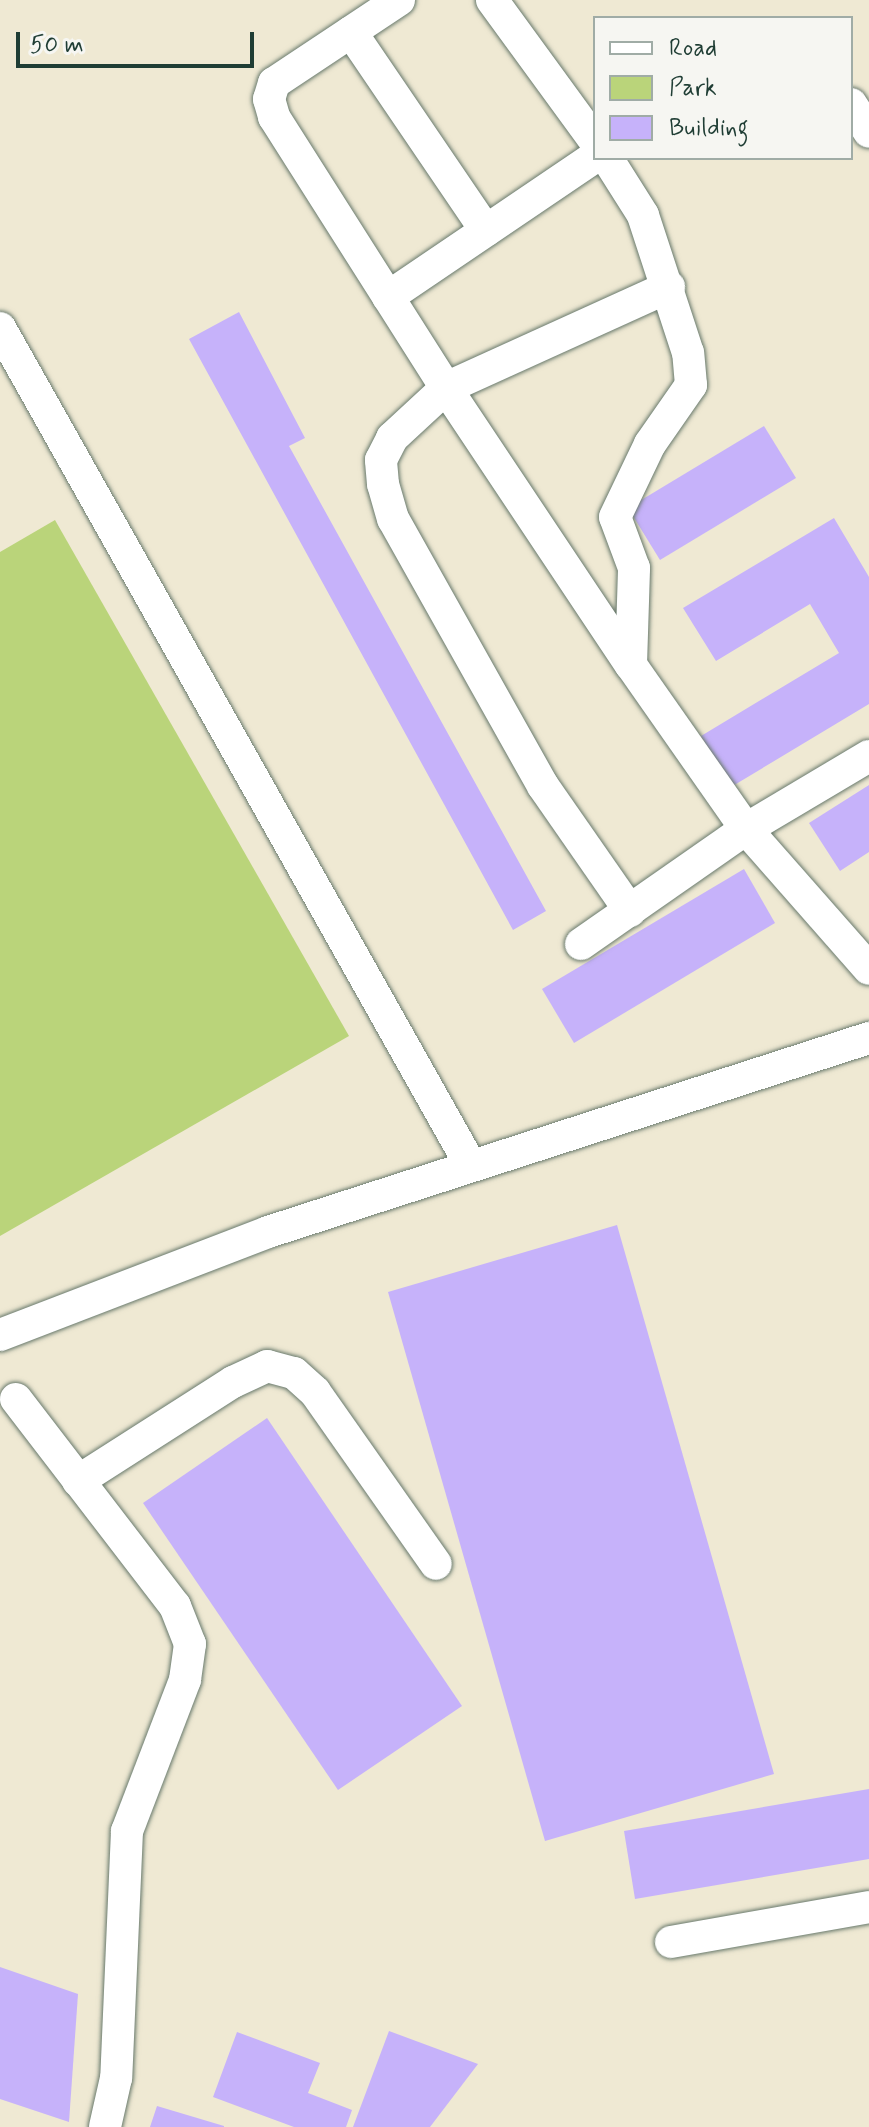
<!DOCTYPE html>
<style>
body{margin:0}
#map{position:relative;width:869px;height:2127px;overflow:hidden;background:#efe9d3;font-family:Mynerve,sans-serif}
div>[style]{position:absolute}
.green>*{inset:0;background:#bad47a}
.building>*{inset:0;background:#c6b2fa}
.roads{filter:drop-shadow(0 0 2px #68796c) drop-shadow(0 0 2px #68796c)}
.minor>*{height:32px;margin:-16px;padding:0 16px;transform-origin:16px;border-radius:16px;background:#fff}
span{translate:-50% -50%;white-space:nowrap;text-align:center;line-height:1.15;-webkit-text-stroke:8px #f6f6f2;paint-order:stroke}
.legend{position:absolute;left:593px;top:16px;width:260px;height:144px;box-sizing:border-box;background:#f6f6f2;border:2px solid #a0aca6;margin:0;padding:10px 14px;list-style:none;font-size:24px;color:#1f3d34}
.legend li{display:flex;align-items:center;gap:16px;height:40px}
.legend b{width:40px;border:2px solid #a0aca6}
.scale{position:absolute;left:16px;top:32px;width:238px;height:36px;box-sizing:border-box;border:4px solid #1f3d34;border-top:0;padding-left:10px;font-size:24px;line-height:28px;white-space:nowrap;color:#1f3d34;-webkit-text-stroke:6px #f6f6f2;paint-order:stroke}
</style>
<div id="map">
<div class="green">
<i style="clip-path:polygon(55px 520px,349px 1036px,0 1236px,0 552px)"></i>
</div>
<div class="building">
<i style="clip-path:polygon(239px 312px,305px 438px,289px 446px,546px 911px,513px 930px,189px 339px)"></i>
<i style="clip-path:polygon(764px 426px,796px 478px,660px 560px,628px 508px)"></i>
<i style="clip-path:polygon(834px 518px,869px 577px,869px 704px,731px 787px,701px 736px,839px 653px,810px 604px,716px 661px,683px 608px)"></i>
<i style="clip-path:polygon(869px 785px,869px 852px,840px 871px,809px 823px)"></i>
<i style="clip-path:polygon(744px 869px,775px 923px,574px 1043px,542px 989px)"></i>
<i style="clip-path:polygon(617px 1225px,774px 1774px,545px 1841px,388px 1292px)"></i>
<i style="clip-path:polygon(267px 1418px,462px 1706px,338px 1790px,143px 1503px)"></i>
<i style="clip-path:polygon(869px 1789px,869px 1859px,635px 1899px,624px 1831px)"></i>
<i style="clip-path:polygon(0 1967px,78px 1994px,69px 2122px,0 2099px)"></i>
<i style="clip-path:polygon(389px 2031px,478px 2064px,430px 2127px,353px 2127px)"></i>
<i style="clip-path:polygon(237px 2032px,320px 2063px,308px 2093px,352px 2110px,346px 2127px,294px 2127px,213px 2097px)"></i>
<i style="clip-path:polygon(157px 2106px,224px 2126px,224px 2127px,150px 2127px)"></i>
</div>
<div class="roads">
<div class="minor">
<i style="left:399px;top:0;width:150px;rotate:146.4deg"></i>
<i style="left:274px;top:83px;width:17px;rotate:107deg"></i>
<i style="left:269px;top:99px;width:19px;rotate:74deg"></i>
<i style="left:274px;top:117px;width:321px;rotate:57.6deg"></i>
<i style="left:446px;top:388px;width:333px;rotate:56.3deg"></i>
<i style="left:631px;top:665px;width:97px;rotate:-88.2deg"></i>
<i style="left:634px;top:568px;width:54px;rotate:-110.4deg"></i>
<i style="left:615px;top:517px;width:81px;rotate:-64.4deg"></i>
<i style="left:650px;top:444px;width:72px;rotate:-55.2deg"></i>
<i style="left:691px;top:385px;width:32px;rotate:-95deg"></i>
<i style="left:688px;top:353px;width:145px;rotate:-108.1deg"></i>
<i style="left:643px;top:215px;width:67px;rotate:-122.3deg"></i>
<i style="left:492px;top:0;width:175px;rotate:53.9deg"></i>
<i style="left:351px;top:32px;width:240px;rotate:55.8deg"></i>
<i style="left:851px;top:104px;width:33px;rotate:57deg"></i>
<i style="left:388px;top:297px;width:250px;rotate:-34.1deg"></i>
<i style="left:0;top:328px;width:961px;rotate:60.66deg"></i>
<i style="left:631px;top:665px;width:200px;rotate:55deg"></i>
<i style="left:746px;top:829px;width:186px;rotate:48.7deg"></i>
<i style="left:630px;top:911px;width:152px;rotate:-124.8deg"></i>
<i style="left:543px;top:786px;width:306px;rotate:-119.3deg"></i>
<i style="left:393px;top:519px;width:36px;rotate:-106deg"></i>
<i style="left:383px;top:484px;width:24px;rotate:-95deg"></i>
<i style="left:381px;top:460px;width:25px;rotate:-63deg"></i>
<i style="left:392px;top:438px;width:74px;rotate:-42.8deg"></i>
<i style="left:446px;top:388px;width:245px;rotate:-24.4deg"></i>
<i style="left:581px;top:944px;width:201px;rotate:-34.9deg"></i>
<i style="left:746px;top:829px;width:143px;rotate:-30.7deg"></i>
<i style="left:0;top:1335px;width:287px;rotate:-21deg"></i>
<i style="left:268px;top:1232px;width:632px;rotate:-17.89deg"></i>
<i style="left:16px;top:1399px;width:261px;rotate:52.5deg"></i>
<i style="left:175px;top:1606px;width:41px;rotate:68.5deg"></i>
<i style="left:190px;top:1644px;width:36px;rotate:98deg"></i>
<i style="left:185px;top:1680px;width:162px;rotate:111deg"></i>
<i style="left:127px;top:1831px;width:247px;rotate:92.5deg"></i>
<i style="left:116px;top:2078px;width:50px;rotate:102.7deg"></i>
<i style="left:78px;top:1481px;width:184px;rotate:-32.6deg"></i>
<i style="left:233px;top:1382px;width:38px;rotate:-25deg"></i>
<i style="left:267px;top:1366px;width:28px;rotate:15deg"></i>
<i style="left:294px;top:1373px;width:28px;rotate:42deg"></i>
<i style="left:315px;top:1392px;width:210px;rotate:54.9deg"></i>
<i style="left:671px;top:1942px;width:201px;rotate:-10deg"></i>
</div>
</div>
<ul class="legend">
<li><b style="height:10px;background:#fff"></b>Road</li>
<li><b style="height:22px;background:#bad47a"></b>Park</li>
<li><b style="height:22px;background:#c6b2fa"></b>Building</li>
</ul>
<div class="scale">50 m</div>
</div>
